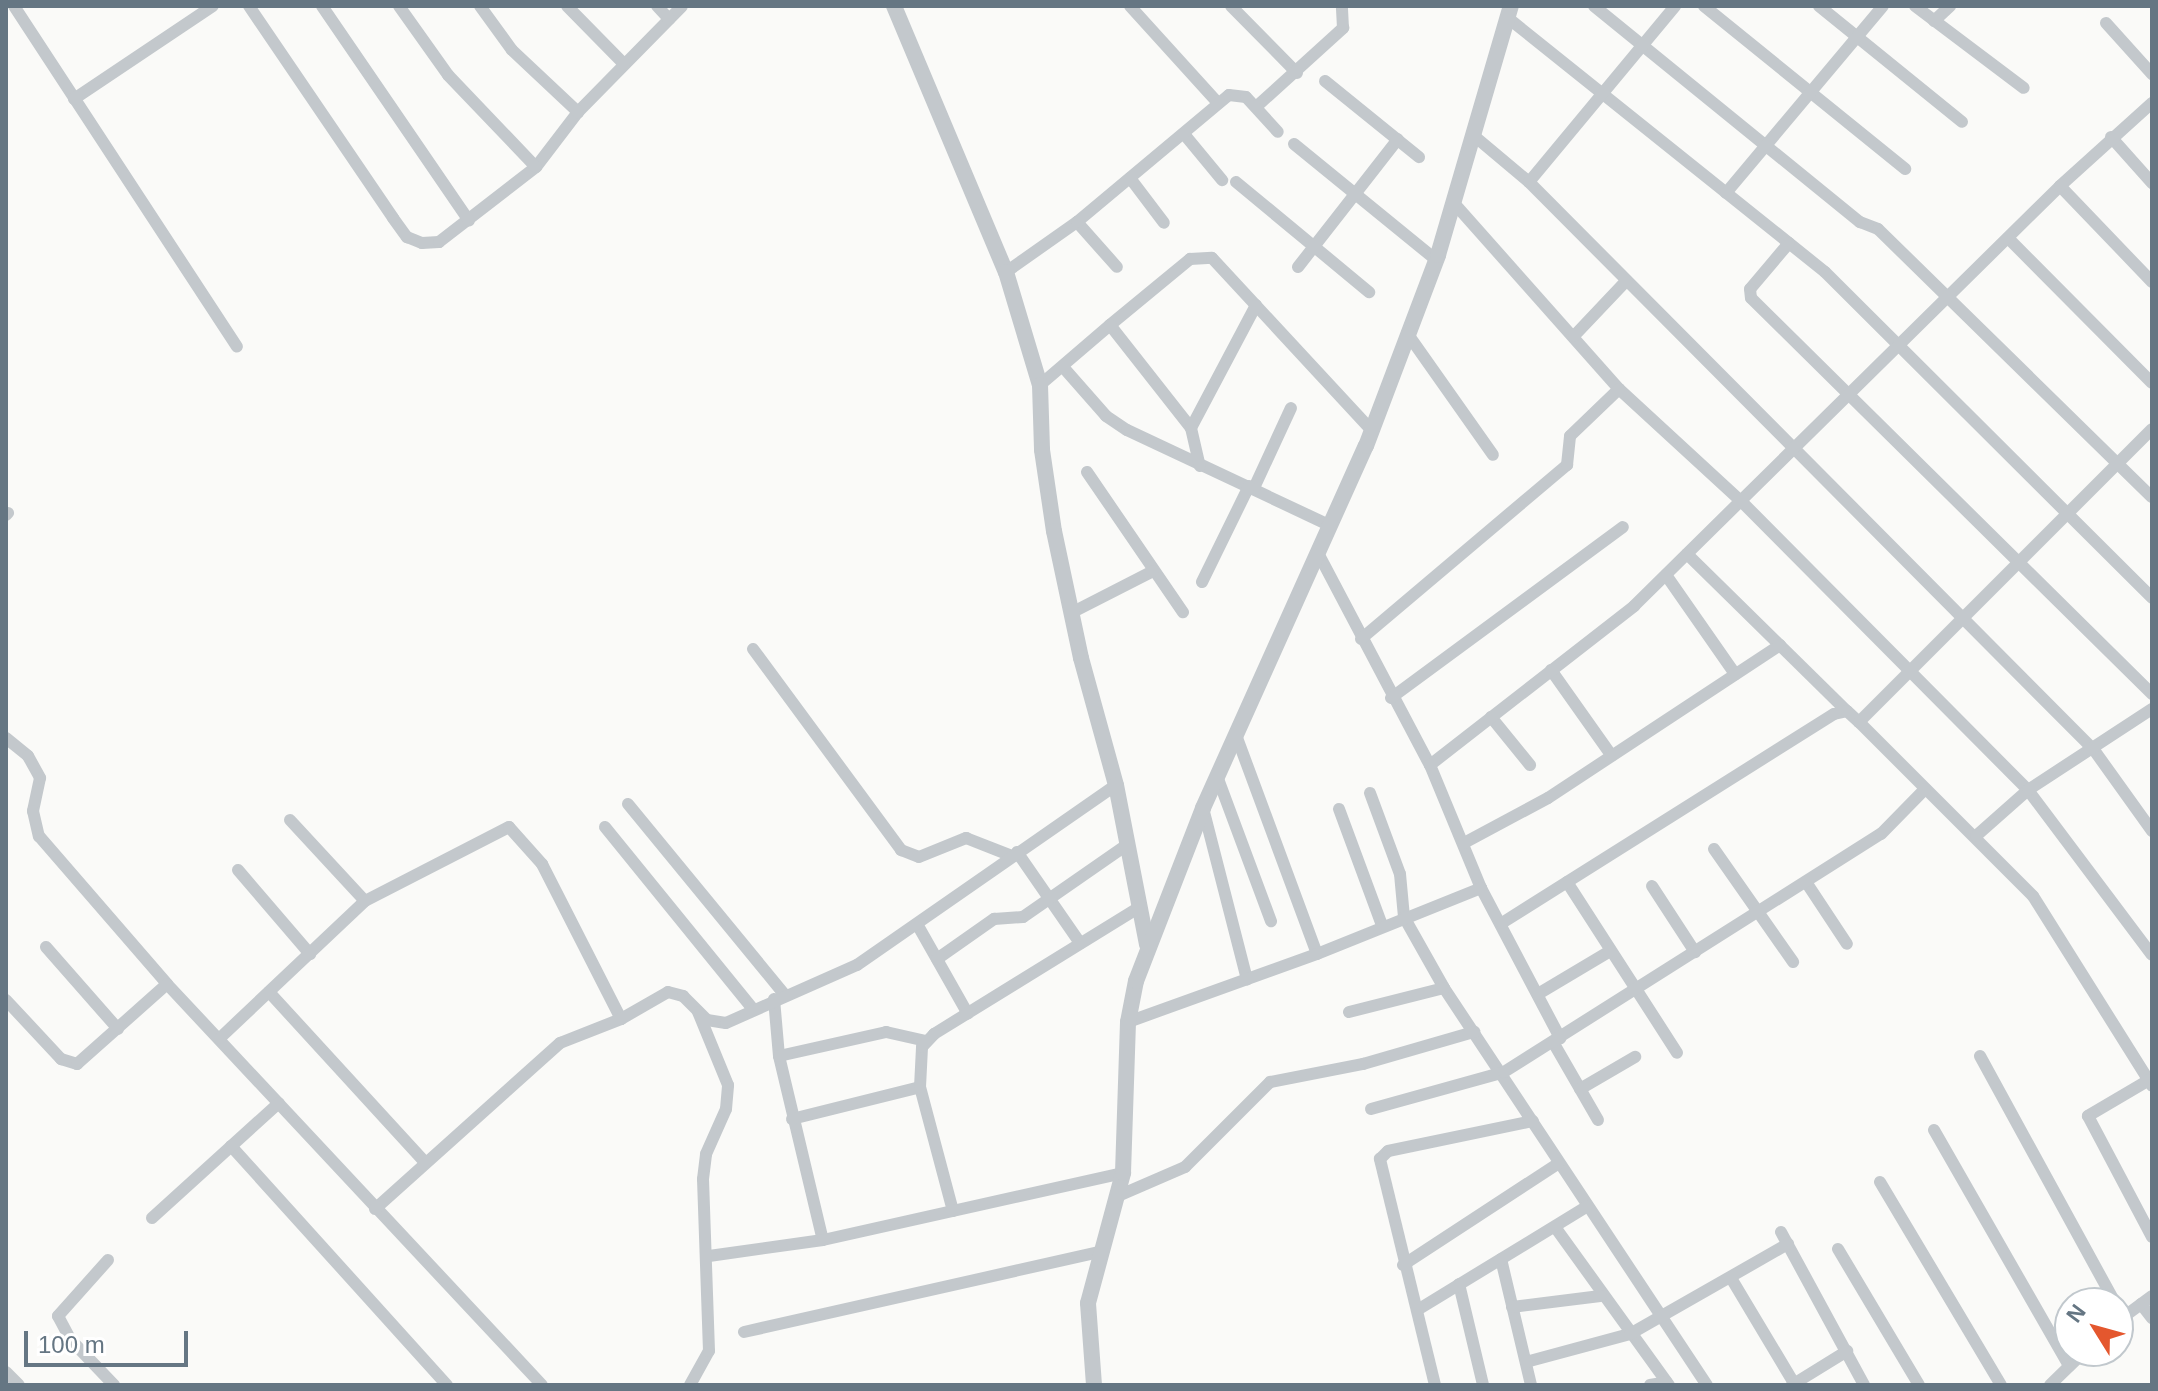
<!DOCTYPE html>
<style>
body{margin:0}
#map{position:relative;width:2158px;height:1391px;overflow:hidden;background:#fafaf8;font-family:Arial,sans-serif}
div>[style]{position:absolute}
.minor>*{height:12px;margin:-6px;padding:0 6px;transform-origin:6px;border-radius:6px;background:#c3c8cc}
.tertiary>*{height:16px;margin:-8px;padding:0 8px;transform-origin:8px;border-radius:8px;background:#c3c8cc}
span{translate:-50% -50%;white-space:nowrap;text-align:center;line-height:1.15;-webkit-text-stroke:8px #fff;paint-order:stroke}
.frame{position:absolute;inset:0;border:8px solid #657683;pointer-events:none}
.north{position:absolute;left:2054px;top:1287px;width:80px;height:80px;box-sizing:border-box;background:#fff;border:2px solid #c1c8cd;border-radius:50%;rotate:307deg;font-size:22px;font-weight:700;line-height:32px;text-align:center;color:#657683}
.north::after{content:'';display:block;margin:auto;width:28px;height:36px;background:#e4572e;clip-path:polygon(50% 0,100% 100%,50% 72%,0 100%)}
.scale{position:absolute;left:24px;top:1331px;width:164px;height:36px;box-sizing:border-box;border:4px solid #657683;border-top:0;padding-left:10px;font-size:24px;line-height:28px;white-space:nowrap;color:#657683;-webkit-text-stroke:6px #fff;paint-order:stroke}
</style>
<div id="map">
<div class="minor">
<i style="left:14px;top:6px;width:407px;rotate:56.8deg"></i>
<i style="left:249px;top:6px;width:256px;rotate:55.8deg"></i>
<i style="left:393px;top:218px;width:24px;rotate:54deg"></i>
<i style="left:407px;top:237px;width:16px;rotate:22deg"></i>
<i style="left:422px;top:243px;width:17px;rotate:-3deg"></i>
<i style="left:439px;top:242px;width:123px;rotate:-37.7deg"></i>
<i style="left:536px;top:167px;width:69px;rotate:-52.6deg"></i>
<i style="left:578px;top:112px;width:148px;rotate:-45.5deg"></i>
<i style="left:322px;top:6px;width:260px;rotate:55.6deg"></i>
<i style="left:399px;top:6px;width:85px;rotate:54.6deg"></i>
<i style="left:448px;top:75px;width:127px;rotate:46.3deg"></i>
<i style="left:480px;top:6px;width:54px;rotate:54deg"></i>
<i style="left:512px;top:50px;width:91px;rotate:43.2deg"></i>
<i style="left:567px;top:6px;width:81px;rotate:45.5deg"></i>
<i style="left:657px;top:6px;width:18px;rotate:47deg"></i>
<i style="left:1130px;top:6px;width:131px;rotate:47.8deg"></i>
<i style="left:1231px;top:6px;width:94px;rotate:45.4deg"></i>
<i style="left:1594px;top:6px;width:343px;rotate:39.1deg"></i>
<i style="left:1860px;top:222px;width:19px;rotate:21deg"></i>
<i style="left:1878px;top:229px;width:383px;rotate:44.4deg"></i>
<i style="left:1704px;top:6px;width:259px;rotate:39deg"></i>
<i style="left:1819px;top:6px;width:184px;rotate:39deg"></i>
<i style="left:1915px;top:6px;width:136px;rotate:37deg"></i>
<i style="left:1508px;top:18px;width:406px;rotate:38.7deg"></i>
<i style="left:1825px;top:272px;width:462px;rotate:44.9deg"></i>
<i style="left:1934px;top:21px;width:22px;rotate:-43deg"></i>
<i style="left:2106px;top:23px;width:69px;rotate:48deg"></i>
<i style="left:1325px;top:81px;width:121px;rotate:39deg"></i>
<i style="left:74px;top:99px;width:167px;rotate:-33.8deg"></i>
<i style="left:1256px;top:107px;width:118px;rotate:-42.2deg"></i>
<i style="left:1343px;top:28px;width:22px;rotate:-93deg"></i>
<i style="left:1184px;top:134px;width:60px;rotate:50.4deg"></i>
<i style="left:1473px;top:135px;width:73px;rotate:40deg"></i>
<i style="left:1529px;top:182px;width:801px;rotate:45.15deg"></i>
<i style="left:2094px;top:750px;width:100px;rotate:54.4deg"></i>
<i style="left:2111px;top:137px;width:62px;rotate:48.3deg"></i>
<i style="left:1294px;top:144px;width:183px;rotate:39.2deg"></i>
<i style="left:1130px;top:178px;width:56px;rotate:52.9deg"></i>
<i style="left:1236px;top:182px;width:173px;rotate:39.6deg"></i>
<i style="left:1529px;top:182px;width:229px;rotate:-50.3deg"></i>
<i style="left:2060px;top:186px;width:133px;rotate:46.2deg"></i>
<i style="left:1726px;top:193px;width:244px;rotate:-50deg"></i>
<i style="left:1453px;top:202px;width:250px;rotate:48.4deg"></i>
<i style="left:1619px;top:389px;width:166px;rotate:42.6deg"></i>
<i style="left:1741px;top:501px;width:407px;rotate:45.2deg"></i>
<i style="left:2028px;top:790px;width:206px;rotate:53.1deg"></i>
<i style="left:1077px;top:222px;width:60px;rotate:48.4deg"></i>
<i style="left:2008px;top:238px;width:204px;rotate:45.2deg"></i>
<i style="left:1789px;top:243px;width:60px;rotate:130.3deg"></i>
<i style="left:1750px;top:289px;width:9px;rotate:84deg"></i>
<i style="left:1751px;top:298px;width:564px;rotate:44.64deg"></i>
<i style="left:1298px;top:267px;width:162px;rotate:-52deg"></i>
<i style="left:1006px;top:272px;width:87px;rotate:-35.2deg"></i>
<i style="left:1077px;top:222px;width:198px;rotate:-39.9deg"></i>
<i style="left:1229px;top:95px;width:17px;rotate:7deg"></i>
<i style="left:1246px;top:97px;width:47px;rotate:47.6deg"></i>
<i style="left:1110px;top:325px;width:104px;rotate:-39.5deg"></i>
<i style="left:1190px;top:259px;width:22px;rotate:-3deg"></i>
<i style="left:1212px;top:258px;width:236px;rotate:47.2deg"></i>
<i style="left:1407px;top:333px;width:149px;rotate:54.8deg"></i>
<i style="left:1574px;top:336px;width:76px;rotate:-46.6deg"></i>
<i style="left:1063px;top:367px;width:65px;rotate:48.7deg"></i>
<i style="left:1106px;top:416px;width:25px;rotate:34deg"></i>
<i style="left:1127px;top:430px;width:223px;rotate:25.2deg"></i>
<i style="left:1040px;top:385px;width:92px;rotate:-40.6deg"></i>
<i style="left:1110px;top:325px;width:131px;rotate:51.8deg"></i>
<i style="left:1191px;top:428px;width:39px;rotate:77deg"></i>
<i style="left:1191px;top:428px;width:139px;rotate:-62.1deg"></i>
<i style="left:1087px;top:472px;width:170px;rotate:55.6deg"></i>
<i style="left:1254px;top:488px;width:88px;rotate:-65.2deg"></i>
<i style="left:6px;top:515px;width:3px;rotate:-45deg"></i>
<i style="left:1318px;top:553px;width:240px;rotate:62.2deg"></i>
<i style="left:1430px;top:765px;width:133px;rotate:67.5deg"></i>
<i style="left:1481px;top:888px;width:170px;rotate:62.2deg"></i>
<i style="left:1687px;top:554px;width:224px;rotate:44.5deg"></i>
<i style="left:1666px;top:575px;width:121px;rotate:55.1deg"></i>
<i style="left:1202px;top:582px;width:107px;rotate:-63.9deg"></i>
<i style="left:1071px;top:613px;width:92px;rotate:-27.1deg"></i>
<i style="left:1361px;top:639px;width:270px;rotate:-40.2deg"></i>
<i style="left:1567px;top:465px;width:29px;rotate:-84deg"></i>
<i style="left:1570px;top:436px;width:68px;rotate:-43.8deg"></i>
<i style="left:753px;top:649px;width:250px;rotate:53.6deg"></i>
<i style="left:901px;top:850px;width:19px;rotate:21deg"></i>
<i style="left:919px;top:857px;width:51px;rotate:-22deg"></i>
<i style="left:966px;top:838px;width:49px;rotate:21.4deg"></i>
<i style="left:1551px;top:670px;width:105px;rotate:54.7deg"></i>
<i style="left:1391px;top:698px;width:288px;rotate:-36.4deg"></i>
<i style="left:1491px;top:717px;width:62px;rotate:50.9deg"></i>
<i style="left:1859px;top:722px;width:246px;rotate:45deg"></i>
<i style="left:2033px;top:896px;width:224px;rotate:57.9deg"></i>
<i style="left:1236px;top:735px;width:233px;rotate:69.7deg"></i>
<i style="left:6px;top:738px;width:28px;rotate:39deg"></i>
<i style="left:28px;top:756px;width:25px;rotate:61deg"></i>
<i style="left:40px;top:778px;width:34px;rotate:102deg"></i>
<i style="left:33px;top:811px;width:26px;rotate:77deg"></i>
<i style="left:39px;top:836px;width:196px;rotate:49.1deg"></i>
<i style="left:167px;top:984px;width:549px;rotate:46.92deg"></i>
<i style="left:1430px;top:765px;width:259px;rotate:-37.9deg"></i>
<i style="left:1634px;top:606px;width:598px;rotate:-44.59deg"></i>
<i style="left:2060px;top:186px;width:124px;rotate:-42.1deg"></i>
<i style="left:1217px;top:776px;width:155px;rotate:69.6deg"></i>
<i style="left:1370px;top:793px;width:86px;rotate:69.7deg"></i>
<i style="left:1400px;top:874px;width:43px;rotate:84.7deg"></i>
<i style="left:1404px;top:917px;width:81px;rotate:60.6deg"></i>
<i style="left:1444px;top:988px;width:476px;rotate:56.5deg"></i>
<i style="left:628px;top:804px;width:246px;rotate:50.6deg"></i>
<i style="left:1203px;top:808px;width:177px;rotate:75.6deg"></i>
<i style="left:1339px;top:809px;width:124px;rotate:69.7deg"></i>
<i style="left:290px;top:820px;width:110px;rotate:47.2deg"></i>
<i style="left:605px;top:827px;width:235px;rotate:50.9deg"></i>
<i style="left:1976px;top:836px;width:69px;rotate:-41.5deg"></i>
<i style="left:2028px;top:790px;width:148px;rotate:-33.2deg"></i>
<i style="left:1464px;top:843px;width:95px;rotate:-28.2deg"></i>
<i style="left:1548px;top:798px;width:278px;rotate:-33.4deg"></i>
<i style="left:1714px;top:849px;width:138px;rotate:55deg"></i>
<i style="left:1017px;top:852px;width:111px;rotate:55.3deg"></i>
<i style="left:238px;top:870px;width:111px;rotate:49.4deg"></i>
<i style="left:1567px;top:882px;width:203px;rotate:57.2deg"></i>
<i style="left:1806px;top:882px;width:74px;rotate:56.5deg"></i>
<i style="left:1652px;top:886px;width:79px;rotate:56.9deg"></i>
<i style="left:1502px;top:923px;width:392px;rotate:-32.2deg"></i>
<i style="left:1834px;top:714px;width:13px;rotate:-13deg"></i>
<i style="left:1847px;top:711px;width:16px;rotate:43deg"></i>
<i style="left:1859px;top:722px;width:414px;rotate:-45deg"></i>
<i style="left:917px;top:924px;width:103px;rotate:60.5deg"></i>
<i style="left:46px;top:947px;width:109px;rotate:48.7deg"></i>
<i style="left:937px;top:959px;width:70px;rotate:-35.1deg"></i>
<i style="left:994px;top:919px;width:29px;rotate:-4deg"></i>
<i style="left:1023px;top:917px;width:128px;rotate:-34.8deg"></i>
<i style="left:269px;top:992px;width:229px;rotate:47.5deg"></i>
<i style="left:1538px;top:994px;width:84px;rotate:-30.8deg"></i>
<i style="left:774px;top:999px;width:57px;rotate:85deg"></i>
<i style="left:779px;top:1056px;width:189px;rotate:76.6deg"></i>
<i style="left:6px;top:1000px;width:81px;rotate:47deg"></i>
<i style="left:61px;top:1059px;width:17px;rotate:17deg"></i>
<i style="left:77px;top:1064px;width:120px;rotate:-41.6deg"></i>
<i style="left:1349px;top:1012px;width:98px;rotate:-14.2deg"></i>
<i style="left:1128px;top:1022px;width:201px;rotate:-19.8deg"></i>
<i style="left:1317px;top:954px;width:177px;rotate:-21.9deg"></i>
<i style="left:220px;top:1038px;width:199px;rotate:-43.4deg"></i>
<i style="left:365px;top:901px;width:162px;rotate:-27.2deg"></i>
<i style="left:509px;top:827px;width:50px;rotate:48.3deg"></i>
<i style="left:542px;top:864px;width:174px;rotate:63deg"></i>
<i style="left:1553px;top:1042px;width:90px;rotate:60deg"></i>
<i style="left:779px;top:1056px;width:110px;rotate:-12.6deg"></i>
<i style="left:886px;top:1032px;width:41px;rotate:12.7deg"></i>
<i style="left:1980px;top:1056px;width:281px;rotate:61.3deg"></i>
<i style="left:2149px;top:1080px;width:71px;rotate:149.5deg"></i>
<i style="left:2088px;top:1116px;width:137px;rotate:62.1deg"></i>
<i style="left:1580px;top:1089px;width:64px;rotate:-30.2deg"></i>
<i style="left:1371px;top:1109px;width:138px;rotate:-15.5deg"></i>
<i style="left:1504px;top:1072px;width:446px;rotate:-32.3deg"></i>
<i style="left:1881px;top:834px;width:63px;rotate:-45.6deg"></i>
<i style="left:792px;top:1119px;width:132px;rotate:-14deg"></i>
<i style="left:1934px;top:1130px;width:272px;rotate:60.2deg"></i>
<i style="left:231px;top:1146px;width:322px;rotate:47.9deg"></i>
<i style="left:1880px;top:1182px;width:236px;rotate:59.2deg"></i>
<i style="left:1118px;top:1196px;width:73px;rotate:-23.4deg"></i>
<i style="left:1185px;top:1167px;width:120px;rotate:-45deg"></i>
<i style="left:1270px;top:1082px;width:95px;rotate:-11deg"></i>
<i style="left:1363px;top:1064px;width:116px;rotate:-16.1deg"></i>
<i style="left:375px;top:1209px;width:249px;rotate:-41.9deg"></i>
<i style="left:560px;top:1043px;width:66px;rotate:-21.5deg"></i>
<i style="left:621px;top:1019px;width:54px;rotate:-29.9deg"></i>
<i style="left:668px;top:992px;width:16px;rotate:15deg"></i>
<i style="left:683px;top:996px;width:34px;rotate:45deg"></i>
<i style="left:707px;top:1020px;width:19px;rotate:9deg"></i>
<i style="left:726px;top:1023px;width:143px;rotate:-23.9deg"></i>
<i style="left:857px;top:965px;width:315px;rotate:-34.8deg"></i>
<i style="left:953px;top:1211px;width:128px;rotate:-104.9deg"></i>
<i style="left:920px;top:1087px;width:40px;rotate:-87.1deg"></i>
<i style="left:922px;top:1047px;width:18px;rotate:-47deg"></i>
<i style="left:934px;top:1034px;width:243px;rotate:-31.7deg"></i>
<i style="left:152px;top:1218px;width:171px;rotate:-42.2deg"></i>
<i style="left:1555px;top:1227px;width:195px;rotate:54.2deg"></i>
<i style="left:1781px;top:1232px;width:174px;rotate:61.5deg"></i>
<i style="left:1838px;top:1249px;width:158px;rotate:59.2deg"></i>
<i style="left:709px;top:1256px;width:115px;rotate:-8deg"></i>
<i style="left:823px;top:1240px;width:307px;rotate:-12.6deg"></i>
<i style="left:1501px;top:1259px;width:130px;rotate:76.6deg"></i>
<i style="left:108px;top:1260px;width:75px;rotate:131.8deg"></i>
<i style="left:58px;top:1316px;width:26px;rotate:62deg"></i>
<i style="left:70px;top:1339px;width:64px;rotate:46.3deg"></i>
<i style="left:1403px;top:1265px;width:186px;rotate:-33.2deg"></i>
<i style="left:1731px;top:1278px;width:125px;rotate:59.1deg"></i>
<i style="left:1459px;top:1284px;width:104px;rotate:76.6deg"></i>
<i style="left:2141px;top:1304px;width:18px;rotate:52deg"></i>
<i style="left:1512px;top:1307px;width:89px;rotate:-7.1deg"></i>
<i style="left:1419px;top:1309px;width:196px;rotate:-31.4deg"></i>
<i style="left:2118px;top:1321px;width:42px;rotate:-36.3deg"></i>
<i style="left:744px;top:1332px;width:368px;rotate:-12.7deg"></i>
<i style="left:1526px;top:1362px;width:108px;rotate:-15.1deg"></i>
<i style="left:1630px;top:1334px;width:182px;rotate:-29.7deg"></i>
<i style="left:6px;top:1372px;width:18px;rotate:45deg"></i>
<i style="left:690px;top:1385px;width:39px;rotate:-61deg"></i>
<i style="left:709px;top:1351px;width:172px;rotate:-92deg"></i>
<i style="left:703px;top:1179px;width:25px;rotate:-83deg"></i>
<i style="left:706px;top:1154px;width:49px;rotate:-66deg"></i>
<i style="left:726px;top:1109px;width:24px;rotate:-85deg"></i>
<i style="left:728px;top:1085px;width:79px;rotate:-112.3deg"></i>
<i style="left:1435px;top:1385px;width:233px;rotate:-103.7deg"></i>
<i style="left:1380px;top:1159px;width:11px;rotate:-45deg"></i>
<i style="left:1388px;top:1151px;width:148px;rotate:-11.7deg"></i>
<i style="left:1650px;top:1385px;width:17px;rotate:-10deg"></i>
<i style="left:1792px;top:1385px;width:65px;rotate:-31.7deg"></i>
<i style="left:2050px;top:1385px;width:49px;rotate:-44.2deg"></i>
</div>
<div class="tertiary">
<i style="left:894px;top:6px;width:289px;rotate:67.2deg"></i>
<i style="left:1006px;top:272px;width:118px;rotate:73.3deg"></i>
<i style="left:1040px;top:385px;width:65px;rotate:88.2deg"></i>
<i style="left:1042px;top:450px;width:82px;rotate:81.6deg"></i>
<i style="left:1054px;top:531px;width:130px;rotate:78deg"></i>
<i style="left:1081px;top:658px;width:132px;rotate:74.6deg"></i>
<i style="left:1116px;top:785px;width:163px;rotate:79deg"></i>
<i style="left:1094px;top:1385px;width:82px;rotate:-94.2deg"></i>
<i style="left:1088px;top:1303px;width:135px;rotate:-74.9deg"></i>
<i style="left:1123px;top:1173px;width:151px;rotate:-88.1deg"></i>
<i style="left:1128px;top:1022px;width:42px;rotate:-79deg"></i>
<i style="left:1136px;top:981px;width:186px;rotate:-68.8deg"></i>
<i style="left:1203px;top:808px;width:397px;rotate:-65.8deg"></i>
<i style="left:1366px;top:446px;width:204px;rotate:-69.3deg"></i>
<i style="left:1438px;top:255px;width:259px;rotate:-73.7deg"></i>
</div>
<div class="frame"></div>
<div class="north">N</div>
<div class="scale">100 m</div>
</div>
